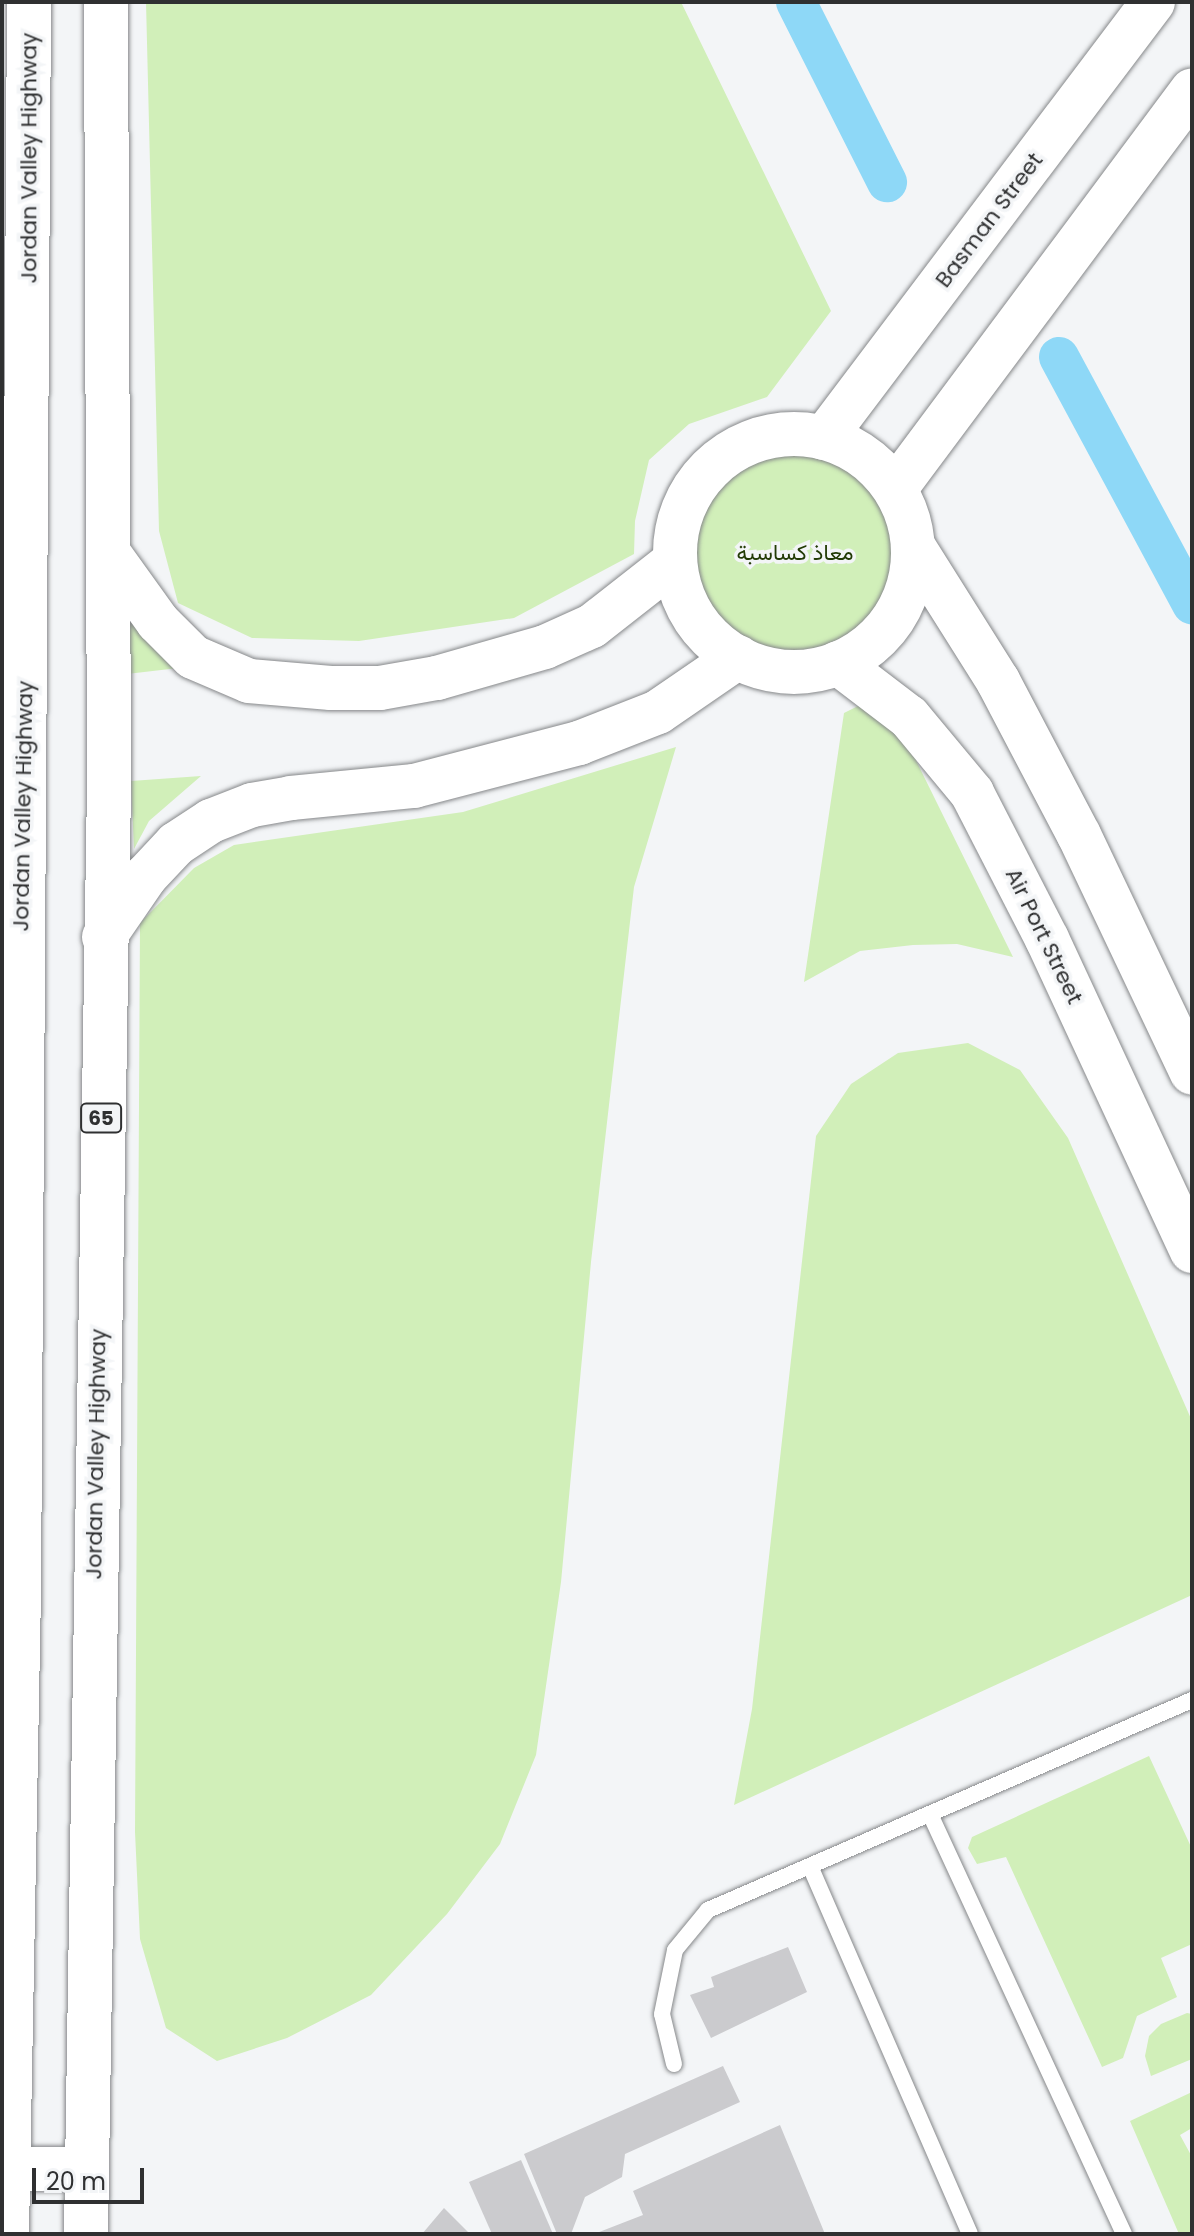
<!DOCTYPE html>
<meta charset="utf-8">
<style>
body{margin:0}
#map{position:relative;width:1194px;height:2236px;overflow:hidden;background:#f3f5f7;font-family:Poppins,Vazirmatn,sans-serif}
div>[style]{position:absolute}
.green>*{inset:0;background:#d1efb9}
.round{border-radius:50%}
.canal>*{height:40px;margin:-20px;padding:0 20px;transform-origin:20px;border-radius:20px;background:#8ed8f7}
.building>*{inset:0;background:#cbcbce}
.roads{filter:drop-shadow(0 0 2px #86888a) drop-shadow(0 0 2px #86888a)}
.service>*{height:16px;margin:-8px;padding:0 8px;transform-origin:8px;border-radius:8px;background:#fff}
.primary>*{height:44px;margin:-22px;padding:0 22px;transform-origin:22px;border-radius:22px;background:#fff}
.primary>.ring{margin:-22px;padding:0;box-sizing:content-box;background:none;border:44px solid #fff;border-radius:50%}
.trunk>*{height:44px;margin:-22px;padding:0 22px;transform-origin:22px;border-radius:22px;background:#fff}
span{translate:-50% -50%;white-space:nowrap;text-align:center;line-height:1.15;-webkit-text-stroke:7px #f3f5f7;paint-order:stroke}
.shield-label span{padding:2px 6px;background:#f3f5f7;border:2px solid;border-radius:6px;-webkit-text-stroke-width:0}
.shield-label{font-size:20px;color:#2f3031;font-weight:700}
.street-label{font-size:22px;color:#2f3031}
.park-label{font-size:22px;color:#223b05}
.frame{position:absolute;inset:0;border:4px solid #2f3031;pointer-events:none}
.scale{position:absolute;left:32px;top:2168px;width:112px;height:36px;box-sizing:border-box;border:4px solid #2f3031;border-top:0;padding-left:10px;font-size:24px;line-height:28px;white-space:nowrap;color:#2f3031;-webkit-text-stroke:6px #f3f5f7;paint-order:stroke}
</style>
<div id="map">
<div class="green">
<i style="clip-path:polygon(146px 2px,681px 2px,831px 311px,767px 397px,689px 424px,649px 460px,635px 521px,634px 554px,514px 618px,359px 641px,252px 638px,178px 603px,159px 531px)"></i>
<i class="round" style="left:694px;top:451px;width:204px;height:204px"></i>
<i style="clip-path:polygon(126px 602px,187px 667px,127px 674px)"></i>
<i style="clip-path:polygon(858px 706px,876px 706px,897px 722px,1013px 957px,957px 944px,913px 945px,860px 951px,804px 982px,844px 713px)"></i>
<i style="clip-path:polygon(676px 747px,634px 887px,591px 1262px,561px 1582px,536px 1755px,500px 1844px,447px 1914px,371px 1995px,287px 2038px,217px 2061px,166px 2028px,140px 1939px,135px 1832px,140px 923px,194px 868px,234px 845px,463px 812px)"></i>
<i style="clip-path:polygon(201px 776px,149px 821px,134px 849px,131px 781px)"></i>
<i style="clip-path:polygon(968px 1043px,1020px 1070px,1068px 1138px,1192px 1421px,1192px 1595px,734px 1805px,752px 1709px,816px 1136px,851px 1084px,898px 1053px)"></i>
<i style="clip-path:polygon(1149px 1756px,1192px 1849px,1192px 1944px,1161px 1958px,1177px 1997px,1137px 2016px,1123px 2058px,1102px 2067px,1006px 1857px,977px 1864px,968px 1848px,972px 1837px)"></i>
<i style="clip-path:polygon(1187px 2013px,1192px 2014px,1192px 2059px,1151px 2076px,1145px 2056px,1149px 2036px,1161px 2024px)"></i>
<i style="clip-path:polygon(1192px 2092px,1192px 2128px,1180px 2135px,1192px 2157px,1192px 2234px,1179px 2234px,1130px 2121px)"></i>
</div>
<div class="canal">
<i style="left:796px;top:2px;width:202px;rotate:63.2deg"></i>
<i style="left:1059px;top:357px;width:281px;rotate:61.7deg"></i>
</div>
<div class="building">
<i style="clip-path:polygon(788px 1947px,807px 1992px,711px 2038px,690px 1995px,714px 1987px,711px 1977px)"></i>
<i style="clip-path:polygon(723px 2066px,740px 2102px,625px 2154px,622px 2177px,585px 2197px,571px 2234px,557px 2234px,524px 2154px)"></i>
<i style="clip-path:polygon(780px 2125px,825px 2234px,594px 2234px,643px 2215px,633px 2191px)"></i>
<i style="clip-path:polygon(521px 2160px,553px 2234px,492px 2234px,469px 2182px)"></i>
<i style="clip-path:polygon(444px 2208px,470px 2234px,422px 2234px)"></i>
</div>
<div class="roads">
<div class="service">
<i style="left:930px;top:1814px;width:463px;rotate:65.2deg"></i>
<i style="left:810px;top:1866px;width:401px;rotate:66.5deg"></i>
<i style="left:674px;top:2064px;width:51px;rotate:-103.5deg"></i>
<i style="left:662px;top:2014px;width:65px;rotate:-78.5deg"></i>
<i style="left:675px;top:1950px;width:52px;rotate:-50.5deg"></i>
<i style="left:708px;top:1910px;width:528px;rotate:-23.46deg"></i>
</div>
<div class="primary">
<i class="ring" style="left:675px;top:434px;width:194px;height:194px"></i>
<i style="left:824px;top:438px;width:546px;rotate:-52.96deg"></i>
<i style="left:895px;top:489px;width:497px;rotate:-53.3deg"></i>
<i style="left:913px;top:546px;width:160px;rotate:57.8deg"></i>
<i style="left:998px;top:681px;width:174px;rotate:62.3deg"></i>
<i style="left:1079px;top:835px;width:263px;rotate:64.6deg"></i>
<i style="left:110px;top:555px;width:82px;rotate:54.4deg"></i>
<i style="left:158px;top:622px;width:49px;rotate:45deg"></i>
<i style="left:193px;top:657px;width:61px;rotate:23.2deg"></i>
<i style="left:249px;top:681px;width:82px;rotate:4.9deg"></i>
<i style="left:331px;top:688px;width:49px"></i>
<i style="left:380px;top:688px;width:58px;rotate:-10deg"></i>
<i style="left:437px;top:678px;width:112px;rotate:-16deg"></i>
<i style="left:545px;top:647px;width:51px;rotate:-24.1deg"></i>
<i style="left:592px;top:626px;width:105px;rotate:-38.1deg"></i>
<i style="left:838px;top:663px;width:89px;rotate:37.3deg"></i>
<i style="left:909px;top:717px;width:99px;rotate:50.3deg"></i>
<i style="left:972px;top:793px;width:164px;rotate:62.8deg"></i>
<i style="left:1047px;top:939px;width:344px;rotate:65.1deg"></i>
<i style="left:104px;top:937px;width:74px;rotate:-55.5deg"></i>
<i style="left:146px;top:876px;width:44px;rotate:-46.8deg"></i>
<i style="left:176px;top:844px;width:42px;rotate:-33.3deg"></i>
<i style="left:211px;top:821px;width:44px;rotate:-21.3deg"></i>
<i style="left:252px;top:805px;width:40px;rotate:-10deg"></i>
<i style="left:291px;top:798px;width:124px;rotate:-5.6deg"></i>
<i style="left:414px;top:786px;width:171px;rotate:-14.6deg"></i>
<i style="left:579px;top:743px;width:85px;rotate:-21.4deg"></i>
<i style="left:658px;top:712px;width:97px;rotate:-34.5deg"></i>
</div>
<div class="trunk">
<i style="left:7px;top:2169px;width:80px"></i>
<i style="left:7px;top:2234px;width:641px;rotate:-88.93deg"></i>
<i style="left:19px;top:1593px;width:1591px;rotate:-89.64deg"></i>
<i style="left:86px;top:2234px;width:1453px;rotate:-89.09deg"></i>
<i style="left:109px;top:781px;width:779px;rotate:-90.22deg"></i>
</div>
</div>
<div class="shield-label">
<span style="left:101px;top:1118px">65</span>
</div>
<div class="street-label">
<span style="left:29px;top:158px;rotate:-90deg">Jordan Valley Highway</span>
<span style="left:989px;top:220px;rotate:-53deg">Basman Street</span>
<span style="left:23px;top:806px;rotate:-89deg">Jordan Valley Highway</span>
<span style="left:1044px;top:936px;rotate:64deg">Air Port Street</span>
<span style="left:96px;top:1454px;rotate:-89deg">Jordan Valley Highway</span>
</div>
<div class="park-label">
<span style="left:795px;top:553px">معاذ كساسبة</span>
</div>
<div class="frame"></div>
<div class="scale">20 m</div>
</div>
